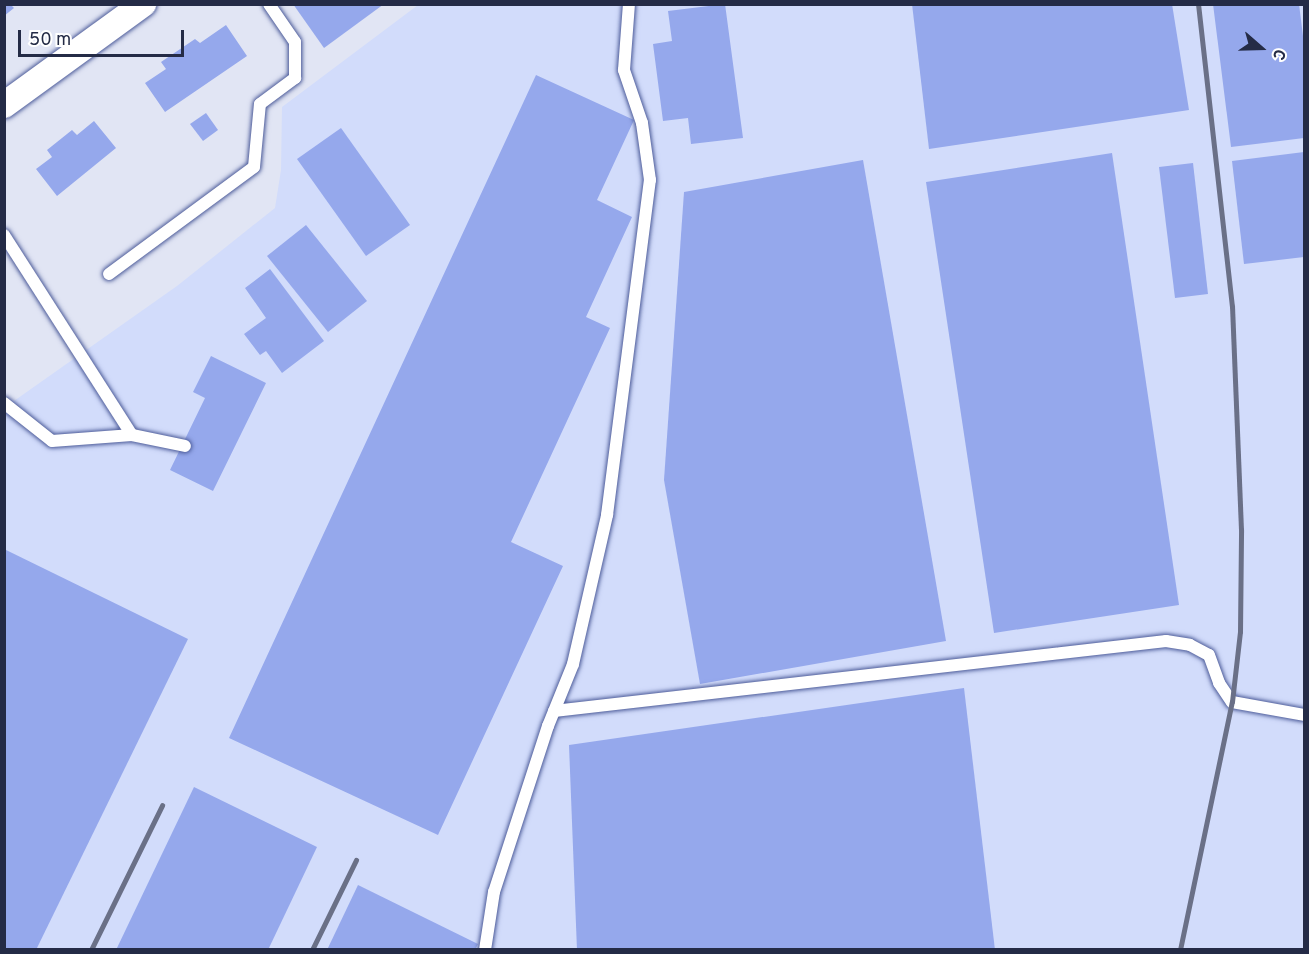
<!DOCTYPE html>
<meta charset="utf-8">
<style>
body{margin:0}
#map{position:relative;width:1309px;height:954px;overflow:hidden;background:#e1e5f4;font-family:Overpass,sans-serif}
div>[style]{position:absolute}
.built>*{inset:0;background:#d2dcfb}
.building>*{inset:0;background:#95a8ec}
.roads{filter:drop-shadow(0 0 2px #4d5c9a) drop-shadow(0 0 2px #4d5c9a)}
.service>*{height:12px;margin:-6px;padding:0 6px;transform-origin:6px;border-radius:6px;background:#fff}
.minor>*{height:26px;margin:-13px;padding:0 13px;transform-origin:13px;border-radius:13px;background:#fff}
.rail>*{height:4.5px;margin:-2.25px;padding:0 2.25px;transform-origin:2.25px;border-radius:2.25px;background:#6a7087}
span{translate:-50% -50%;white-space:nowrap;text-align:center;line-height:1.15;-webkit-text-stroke:5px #fff;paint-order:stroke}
.frame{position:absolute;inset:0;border:6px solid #242b46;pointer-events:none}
.north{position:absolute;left:1231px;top:18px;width:60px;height:60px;-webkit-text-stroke:4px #fff;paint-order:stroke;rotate:110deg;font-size:16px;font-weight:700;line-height:24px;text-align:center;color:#242b46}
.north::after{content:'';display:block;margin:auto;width:21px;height:27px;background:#242b46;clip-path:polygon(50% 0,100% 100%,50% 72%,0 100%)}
.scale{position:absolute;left:18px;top:30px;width:166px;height:27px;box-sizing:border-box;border:3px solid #242b46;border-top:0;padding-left:8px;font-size:18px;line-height:21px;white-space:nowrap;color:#242b46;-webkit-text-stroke:4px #fff;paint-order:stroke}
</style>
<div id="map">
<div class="built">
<i style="clip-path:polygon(418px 5px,1304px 5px,1304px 949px,5px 949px,4px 408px,177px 286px,275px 208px,281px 170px,282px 107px)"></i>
</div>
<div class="building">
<i style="clip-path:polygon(4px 4px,10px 4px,14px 8px,4px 16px)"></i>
<i style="clip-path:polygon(293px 4px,384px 4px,324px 48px)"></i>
<i style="clip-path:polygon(725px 4px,743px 138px,691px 144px,688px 118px,663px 121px,653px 44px,672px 41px,668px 11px)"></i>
<i style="clip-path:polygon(912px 4px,1172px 4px,1189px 110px,929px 149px)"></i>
<i style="clip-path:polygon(1213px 4px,1299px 4px,1304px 44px,1304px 138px,1231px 147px)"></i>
<i style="clip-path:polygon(226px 25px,247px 56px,165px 112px,145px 83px,166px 69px,161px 62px,195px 39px,200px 43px)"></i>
<i style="clip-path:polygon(536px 75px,634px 120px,597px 200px,632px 217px,586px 317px,610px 328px,511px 542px,563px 566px,438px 835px,229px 738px)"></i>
<i style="clip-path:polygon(206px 113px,218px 130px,203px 141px,190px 124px)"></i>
<i style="clip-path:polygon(94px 121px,116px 148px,57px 196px,36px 169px,52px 157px,47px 150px,72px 130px,77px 135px)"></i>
<i style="clip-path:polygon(341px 128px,410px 225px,366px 256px,297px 159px)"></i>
<i style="clip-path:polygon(1304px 152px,1304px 257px,1244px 264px,1232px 161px)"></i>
<i style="clip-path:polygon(1112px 153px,1179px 605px,994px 633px,926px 182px)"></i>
<i style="clip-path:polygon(863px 160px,946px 641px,700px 684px,664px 480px,684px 192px)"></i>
<i style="clip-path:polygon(1193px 163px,1208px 294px,1175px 298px,1159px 167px)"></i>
<i style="clip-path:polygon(306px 225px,367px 301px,328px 332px,267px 256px)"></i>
<i style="clip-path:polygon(270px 269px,324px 341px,282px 373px,266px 351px,260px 355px,244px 334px,266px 318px,245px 288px)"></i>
<i style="clip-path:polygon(211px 356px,266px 383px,213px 491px,170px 470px,205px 398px,193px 392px)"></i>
<i style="clip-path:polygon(4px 549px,188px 639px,36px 950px,4px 950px)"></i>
<i style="clip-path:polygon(964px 688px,995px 950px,577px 950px,569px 745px)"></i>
<i style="clip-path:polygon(194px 787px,317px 847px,268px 950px,116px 950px)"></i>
<i style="clip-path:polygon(358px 885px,478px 944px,475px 950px,327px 950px)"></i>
</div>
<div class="roads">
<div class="service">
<i style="left:4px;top:235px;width:237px;rotate:57.4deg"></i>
<i style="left:132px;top:435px;width:54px;rotate:11.7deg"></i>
<i style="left:109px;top:274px;width:180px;rotate:-36.4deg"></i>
<i style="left:254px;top:167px;width:63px;rotate:-84.6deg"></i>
<i style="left:260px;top:104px;width:44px;rotate:-36.6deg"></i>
<i style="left:295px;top:78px;width:36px;rotate:-90deg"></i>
<i style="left:295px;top:42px;width:46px;rotate:-124.4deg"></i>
<i style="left:4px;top:403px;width:61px;rotate:38.4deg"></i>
<i style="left:52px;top:441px;width:80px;rotate:-4.3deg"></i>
<i style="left:554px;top:711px;width:616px;rotate:-6.53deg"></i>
<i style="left:1166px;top:641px;width:24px;rotate:9deg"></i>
<i style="left:1190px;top:645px;width:21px;rotate:28deg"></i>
<i style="left:1209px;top:655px;width:30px;rotate:70deg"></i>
<i style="left:1219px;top:683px;width:23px;rotate:56deg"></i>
<i style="left:1232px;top:702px;width:73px;rotate:10.2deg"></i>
<i style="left:485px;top:950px;width:59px;rotate:-81.2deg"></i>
<i style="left:494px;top:892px;width:175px;rotate:-72deg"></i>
<i style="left:548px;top:726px;width:67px;rotate:-68deg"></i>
<i style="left:573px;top:664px;width:153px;rotate:-77.1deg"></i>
<i style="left:607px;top:515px;width:338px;rotate:-82.7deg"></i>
<i style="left:650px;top:180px;width:58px;rotate:-98deg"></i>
<i style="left:642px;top:123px;width:56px;rotate:-108.8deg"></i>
<i style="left:624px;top:70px;width:66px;rotate:-85.7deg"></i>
</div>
<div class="minor">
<i style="left:4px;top:105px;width:172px;rotate:-36deg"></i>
</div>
</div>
<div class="rail">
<i style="left:91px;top:950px;width:161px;rotate:-63.8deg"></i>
<i style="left:312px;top:950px;width:100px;rotate:-63.9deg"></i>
<i style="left:1180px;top:950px;width:253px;rotate:-78.2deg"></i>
<i style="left:1232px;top:702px;width:70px;rotate:-83.5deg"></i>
<i style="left:1240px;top:632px;width:102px;rotate:-89.4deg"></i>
<i style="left:1241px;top:530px;width:223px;rotate:-92.3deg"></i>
<i style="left:1232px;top:307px;width:305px;rotate:-96.4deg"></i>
</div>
<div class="frame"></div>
<div class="north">С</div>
<div class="scale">50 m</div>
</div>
